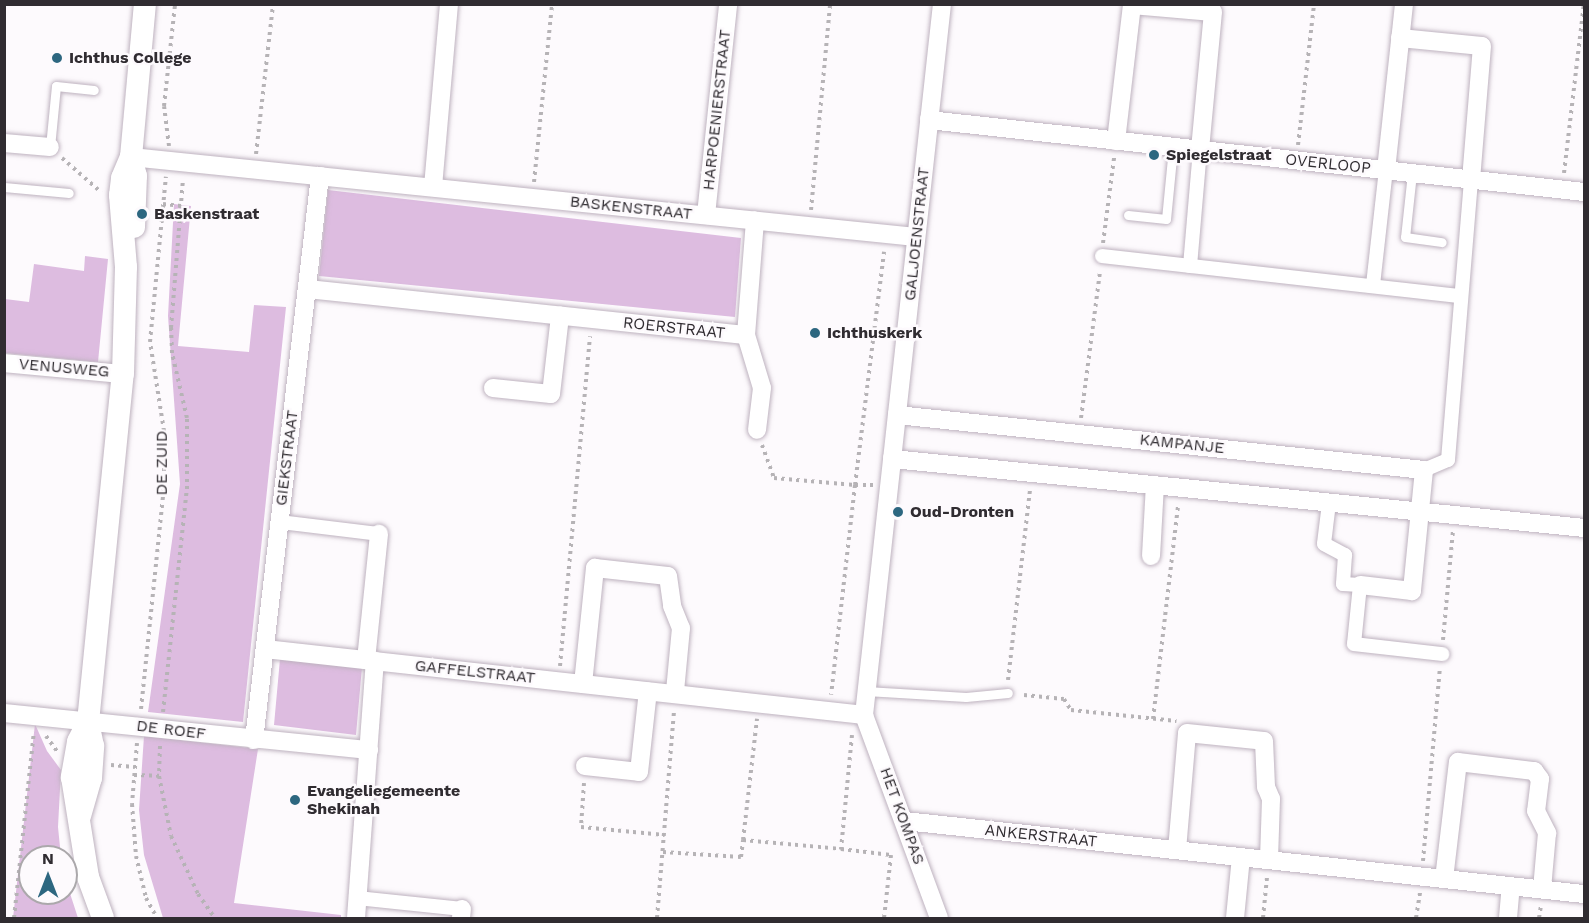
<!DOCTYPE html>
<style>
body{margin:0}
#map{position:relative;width:1589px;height:923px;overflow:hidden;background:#fdfafd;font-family:"Work Sans",sans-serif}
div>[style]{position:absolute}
.green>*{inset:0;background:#ddbce0}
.path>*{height:4px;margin-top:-2px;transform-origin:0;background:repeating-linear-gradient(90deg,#b6b3b6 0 3px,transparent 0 7.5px)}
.roads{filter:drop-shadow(0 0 2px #beb2bf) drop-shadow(0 0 2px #beb2bf)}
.service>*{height:9px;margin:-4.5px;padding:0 4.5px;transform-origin:4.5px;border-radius:4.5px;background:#fff}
.pedestrian>*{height:14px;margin:-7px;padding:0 7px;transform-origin:7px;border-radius:7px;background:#fff}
.minor>*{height:18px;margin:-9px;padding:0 9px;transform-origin:9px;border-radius:9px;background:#fff}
.tertiary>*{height:22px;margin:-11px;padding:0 11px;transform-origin:11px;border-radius:11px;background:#fff}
.dots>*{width:16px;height:16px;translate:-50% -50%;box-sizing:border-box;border:3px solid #fdfafd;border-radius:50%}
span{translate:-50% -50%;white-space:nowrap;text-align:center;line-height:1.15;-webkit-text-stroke:5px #fdfafd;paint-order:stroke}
.poi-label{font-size:16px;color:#302c31;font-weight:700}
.left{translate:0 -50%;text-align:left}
.street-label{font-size:16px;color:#302c31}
.frame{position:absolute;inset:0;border:6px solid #302c31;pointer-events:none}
.north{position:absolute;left:18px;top:845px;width:60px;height:60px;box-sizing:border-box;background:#fdfafd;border:2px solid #aba8ab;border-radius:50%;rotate:0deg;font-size:16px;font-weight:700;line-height:24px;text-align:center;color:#302c31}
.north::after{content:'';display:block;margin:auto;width:21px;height:27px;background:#2d6780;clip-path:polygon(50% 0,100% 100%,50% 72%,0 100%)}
</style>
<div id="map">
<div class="green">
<i style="clip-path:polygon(328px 190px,741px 238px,735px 317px,319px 276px)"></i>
<i style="clip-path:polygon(174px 204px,191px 206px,178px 346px,249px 352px,254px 305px,286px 307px,243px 722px,148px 712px,180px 484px,168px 316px)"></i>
<i style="clip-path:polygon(85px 256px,108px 259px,98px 362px,5px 353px,5px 299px,29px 302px,34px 264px,84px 271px)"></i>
<i style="clip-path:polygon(280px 659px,362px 667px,356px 735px,274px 725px)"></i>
<i style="clip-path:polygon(35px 724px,47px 751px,61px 770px,58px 827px,61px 857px,30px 857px,30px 893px,66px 893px,66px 881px,78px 918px,13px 918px)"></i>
<i style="clip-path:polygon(144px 736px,258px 749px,234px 903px,341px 915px,341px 918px,163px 918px,144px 855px,139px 810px)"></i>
</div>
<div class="path">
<i style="left:1298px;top:145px;width:142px;rotate:-83.5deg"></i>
<i style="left:169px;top:146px;width:40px;rotate:-97.1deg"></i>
<i style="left:164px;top:106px;width:103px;rotate:-83.8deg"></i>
<i style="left:256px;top:154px;width:151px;rotate:-83.5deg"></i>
<i style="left:62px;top:158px;width:52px;rotate:41.1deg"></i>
<i style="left:1564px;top:173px;width:170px;rotate:-83.3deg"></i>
<i style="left:534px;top:182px;width:179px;rotate:-84.2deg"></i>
<i style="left:163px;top:204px;width:18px;rotate:6deg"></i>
<i style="left:811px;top:210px;width:207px;rotate:-84.7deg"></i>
<i style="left:1103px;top:243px;width:86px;rotate:-82.6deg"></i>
<i style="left:1081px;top:418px;width:148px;rotate:-82.6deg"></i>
<i style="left:762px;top:445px;width:35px;rotate:70deg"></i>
<i style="left:774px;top:478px;width:81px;rotate:4.9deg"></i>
<i style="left:855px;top:485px;width:211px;rotate:96.5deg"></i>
<i style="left:873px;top:485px;width:18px;rotate:180deg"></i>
<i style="left:855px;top:485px;width:235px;rotate:-82.9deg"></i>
<i style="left:1443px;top:640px;width:109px;rotate:-84.8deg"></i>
<i style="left:560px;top:666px;width:331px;rotate:-84.8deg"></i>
<i style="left:1008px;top:680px;width:191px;rotate:-83.4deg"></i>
<i style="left:1024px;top:695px;width:40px;rotate:5.7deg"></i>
<i style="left:1064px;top:699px;width:13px;rotate:58deg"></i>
<i style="left:1071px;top:710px;width:106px;rotate:6deg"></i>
<i style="left:141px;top:709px;width:224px;rotate:-84.1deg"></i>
<i style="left:164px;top:486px;width:55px;rotate:-90deg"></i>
<i style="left:164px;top:431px;width:90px;rotate:-98.9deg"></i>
<i style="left:150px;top:342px;width:166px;rotate:-84.5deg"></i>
<i style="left:163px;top:712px;width:224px;rotate:-83.9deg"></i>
<i style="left:187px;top:489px;width:71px;rotate:-90deg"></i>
<i style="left:187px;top:418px;width:67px;rotate:-103deg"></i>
<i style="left:172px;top:353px;width:25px;rotate:-92deg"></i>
<i style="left:171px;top:328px;width:148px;rotate:-85.4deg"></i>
<i style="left:1153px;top:719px;width:215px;rotate:-83.3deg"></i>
<i style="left:852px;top:735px;width:115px;rotate:95.5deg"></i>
<i style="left:841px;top:849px;width:50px;rotate:6.8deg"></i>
<i style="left:891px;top:855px;width:63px;rotate:96.3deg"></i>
<i style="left:46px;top:736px;width:19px;rotate:54deg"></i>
<i style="left:137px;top:743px;width:61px;rotate:94.7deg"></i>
<i style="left:132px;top:804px;width:52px;rotate:85.6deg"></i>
<i style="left:136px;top:856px;width:43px;rotate:76.6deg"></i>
<i style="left:146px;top:898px;width:23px;rotate:61deg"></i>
<i style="left:160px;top:746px;width:30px;rotate:92deg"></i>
<i style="left:159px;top:776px;width:61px;rotate:78.7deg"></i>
<i style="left:171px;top:836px;width:64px;rotate:65deg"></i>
<i style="left:198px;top:894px;width:29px;rotate:55deg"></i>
<i style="left:111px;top:765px;width:24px;rotate:5deg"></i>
<i style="left:134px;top:775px;width:25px;rotate:2deg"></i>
<i style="left:584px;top:783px;width:44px;rotate:93.9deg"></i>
<i style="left:581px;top:827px;width:84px;rotate:5.4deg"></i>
<i style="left:743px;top:840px;width:122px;rotate:-83.4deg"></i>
<i style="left:663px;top:852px;width:78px;rotate:3.7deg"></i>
<i style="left:741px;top:857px;width:17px;rotate:-83deg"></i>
<i style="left:743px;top:840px;width:98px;rotate:5.2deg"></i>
<i style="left:1423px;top:861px;width:194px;rotate:-85deg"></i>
<i style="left:14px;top:918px;width:187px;rotate:-83.9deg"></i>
<i style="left:657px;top:918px;width:209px;rotate:-85.3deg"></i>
<i style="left:1263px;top:918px;width:41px;rotate:-84.4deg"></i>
<i style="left:1416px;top:918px;width:26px;rotate:-81deg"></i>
<i style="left:1539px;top:918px;width:13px;rotate:-81deg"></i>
</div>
<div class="roads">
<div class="service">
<i style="left:50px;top:147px;width:61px;rotate:-84.4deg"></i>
<i style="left:56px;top:86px;width:38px;rotate:6deg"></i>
<i style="left:1412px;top:173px;width:64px;rotate:96.2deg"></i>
<i style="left:1405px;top:237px;width:37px;rotate:8deg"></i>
<i style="left:4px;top:187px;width:65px;rotate:5.3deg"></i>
<i style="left:1128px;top:215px;width:38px;rotate:6deg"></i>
<i style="left:1166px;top:219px;width:72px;rotate:-84.4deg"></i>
<i style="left:866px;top:691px;width:100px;rotate:3.4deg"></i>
<i style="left:966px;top:697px;width:42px;rotate:-5.4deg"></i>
</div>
<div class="pedestrian">
<i style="left:1102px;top:256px;width:361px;rotate:6.4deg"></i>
<i style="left:1190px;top:266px;width:116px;rotate:-85.1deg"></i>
<i style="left:1373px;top:285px;width:116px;rotate:-83.6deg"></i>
<i style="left:1424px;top:470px;width:26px;rotate:-23deg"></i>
<i style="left:1448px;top:460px;width:281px;rotate:-85.3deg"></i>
<i style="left:1329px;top:503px;width:41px;rotate:97deg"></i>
<i style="left:1324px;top:544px;width:24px;rotate:28deg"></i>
<i style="left:1345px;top:555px;width:29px;rotate:94deg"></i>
<i style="left:1343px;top:584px;width:17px;rotate:3deg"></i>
<i style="left:1360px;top:585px;width:59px;rotate:95.8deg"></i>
<i style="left:1354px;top:644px;width:89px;rotate:6.5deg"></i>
<i style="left:280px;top:522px;width:100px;rotate:6.9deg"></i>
<i style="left:357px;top:898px;width:106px;rotate:6deg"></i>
</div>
<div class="minor">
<i style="left:1132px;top:5px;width:81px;rotate:4.9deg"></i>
<i style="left:1213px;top:12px;width:139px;rotate:95.4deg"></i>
<i style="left:1400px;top:38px;width:82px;rotate:5.6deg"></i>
<i style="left:1482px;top:46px;width:134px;rotate:94.7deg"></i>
<i style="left:929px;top:120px;width:659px;rotate:6.27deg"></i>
<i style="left:1116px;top:141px;width:138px;rotate:-83.3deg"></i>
<i style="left:4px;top:143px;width:46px;rotate:5deg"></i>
<i style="left:131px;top:157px;width:789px;rotate:5.82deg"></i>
<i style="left:1386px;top:170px;width:167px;rotate:-83.8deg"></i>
<i style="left:433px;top:187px;width:184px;rotate:-85deg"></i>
<i style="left:706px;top:215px;width:212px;rotate:-84deg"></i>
<i style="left:307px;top:289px;width:441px;rotate:6deg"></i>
<i style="left:746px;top:335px;width:115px;rotate:-85.5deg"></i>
<i style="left:746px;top:335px;width:55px;rotate:73.2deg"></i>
<i style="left:762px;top:388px;width:42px;rotate:96.8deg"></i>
<i style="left:4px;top:363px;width:120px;rotate:5.3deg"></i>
<i style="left:493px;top:388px;width:58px;rotate:5.9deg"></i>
<i style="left:551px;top:394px;width:79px;rotate:-83.4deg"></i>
<i style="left:897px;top:415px;width:530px;rotate:5.96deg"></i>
<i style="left:1424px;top:470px;width:122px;rotate:95.7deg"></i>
<i style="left:1412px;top:591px;width:52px;rotate:-173.4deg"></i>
<i style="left:892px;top:459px;width:695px;rotate:5.69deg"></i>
<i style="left:1151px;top:556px;width:71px;rotate:-86.8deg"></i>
<i style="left:265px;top:649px;width:603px;rotate:6.29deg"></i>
<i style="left:366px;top:660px;width:127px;rotate:-84.1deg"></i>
<i style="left:583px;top:684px;width:117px;rotate:-84.1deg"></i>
<i style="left:595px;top:568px;width:73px;rotate:6.3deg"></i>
<i style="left:668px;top:576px;width:30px;rotate:82deg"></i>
<i style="left:672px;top:606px;width:24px;rotate:68deg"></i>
<i style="left:681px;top:628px;width:64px;rotate:95.4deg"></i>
<i style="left:4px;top:713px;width:367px;rotate:5.8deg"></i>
<i style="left:254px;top:740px;width:568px;rotate:-83.33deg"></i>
<i style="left:585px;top:766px;width:54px;rotate:6.3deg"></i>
<i style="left:639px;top:772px;width:81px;rotate:-83.7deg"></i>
<i style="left:905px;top:821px;width:683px;rotate:6.14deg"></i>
<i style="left:1177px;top:850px;width:117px;rotate:-85.1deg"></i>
<i style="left:1187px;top:733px;width:77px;rotate:5.9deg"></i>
<i style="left:1264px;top:741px;width:46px;rotate:87.5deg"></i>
<i style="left:1266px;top:787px;width:13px;rotate:67deg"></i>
<i style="left:1271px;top:799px;width:61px;rotate:91.9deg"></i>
<i style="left:1444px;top:879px;width:118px;rotate:-83.2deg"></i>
<i style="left:1458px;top:762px;width:77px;rotate:6.8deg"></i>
<i style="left:1534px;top:771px;width:10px;rotate:53deg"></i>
<i style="left:1540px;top:779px;width:32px;rotate:97deg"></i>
<i style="left:1536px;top:811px;width:25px;rotate:63deg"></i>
<i style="left:1547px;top:833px;width:56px;rotate:95.1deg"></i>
<i style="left:356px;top:918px;width:258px;rotate:-85.8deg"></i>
<i style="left:461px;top:918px;width:9px;rotate:-84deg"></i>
<i style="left:939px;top:918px;width:216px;rotate:-110.3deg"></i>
<i style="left:864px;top:715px;width:715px;rotate:-83.74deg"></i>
<i style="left:1235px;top:918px;width:61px;rotate:-84.4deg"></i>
<i style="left:1508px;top:918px;width:32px;rotate:-85deg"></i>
</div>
<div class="tertiary">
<i style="left:134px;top:227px;width:51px;rotate:-87.8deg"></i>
<i style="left:136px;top:176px;width:20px;rotate:-105deg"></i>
<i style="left:131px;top:157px;width:154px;rotate:-84.8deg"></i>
<i style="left:88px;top:722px;width:22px;rotate:117deg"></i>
<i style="left:78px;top:742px;width:36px;rotate:100deg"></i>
<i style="left:72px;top:777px;width:101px;rotate:80.9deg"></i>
<i style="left:88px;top:877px;width:44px;rotate:69.9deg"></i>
<i style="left:80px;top:816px;width:40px;rotate:-74deg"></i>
<i style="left:91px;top:778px;width:32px;rotate:-86deg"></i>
<i style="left:93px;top:746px;width:25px;rotate:-102deg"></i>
<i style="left:88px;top:722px;width:350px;rotate:-84.3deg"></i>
<i style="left:123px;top:374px;width:107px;rotate:-88.4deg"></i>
<i style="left:126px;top:267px;width:72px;rotate:-94.8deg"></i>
<i style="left:120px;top:195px;width:17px;rotate:-83deg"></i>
<i style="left:122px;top:178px;width:23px;rotate:-67deg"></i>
</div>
</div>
<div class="dots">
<i style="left:57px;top:58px;background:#2d6780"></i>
<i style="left:1154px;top:155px;background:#2d6780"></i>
<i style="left:142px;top:214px;background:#2d6780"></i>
<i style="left:815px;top:333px;background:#2d6780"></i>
<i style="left:898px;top:512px;background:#2d6780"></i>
<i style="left:295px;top:800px;background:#2d6780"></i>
</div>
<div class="poi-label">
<span class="left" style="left:69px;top:58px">Ichthus College</span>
<span class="left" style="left:1166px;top:155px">Spiegelstraat</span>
<span class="left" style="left:154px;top:214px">Baskenstraat</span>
<span class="left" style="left:827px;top:333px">Ichthuskerk</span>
<span class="left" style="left:910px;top:512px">Oud-Dronten</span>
<span class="left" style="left:307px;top:800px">Evangeliegemeente<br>Shekinah</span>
</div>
<div class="street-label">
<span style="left:717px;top:110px;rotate:-84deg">HARPOENIERSTRAAT</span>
<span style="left:1328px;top:164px;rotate:6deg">OVERLOOP</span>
<span style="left:631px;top:208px;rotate:6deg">BASKENSTRAAT</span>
<span style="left:917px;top:234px;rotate:-84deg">GALJOENSTRAAT</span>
<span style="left:674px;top:328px;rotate:6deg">ROERSTRAAT</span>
<span style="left:64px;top:368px;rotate:5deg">VENUSWEG</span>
<span style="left:1182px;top:444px;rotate:6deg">KAMPANJE</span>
<span style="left:287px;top:458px;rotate:-83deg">GIEKSTRAAT</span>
<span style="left:162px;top:463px;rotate:-90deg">DE ZUID</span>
<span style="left:475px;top:672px;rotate:6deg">GAFFELSTRAAT</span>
<span style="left:171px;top:730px;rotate:7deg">DE ROEF</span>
<span style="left:902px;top:816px;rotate:70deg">HET KOMPAS</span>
<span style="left:1041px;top:836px;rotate:6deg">ANKERSTRAAT</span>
</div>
<div class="frame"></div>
<div class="north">N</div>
</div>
